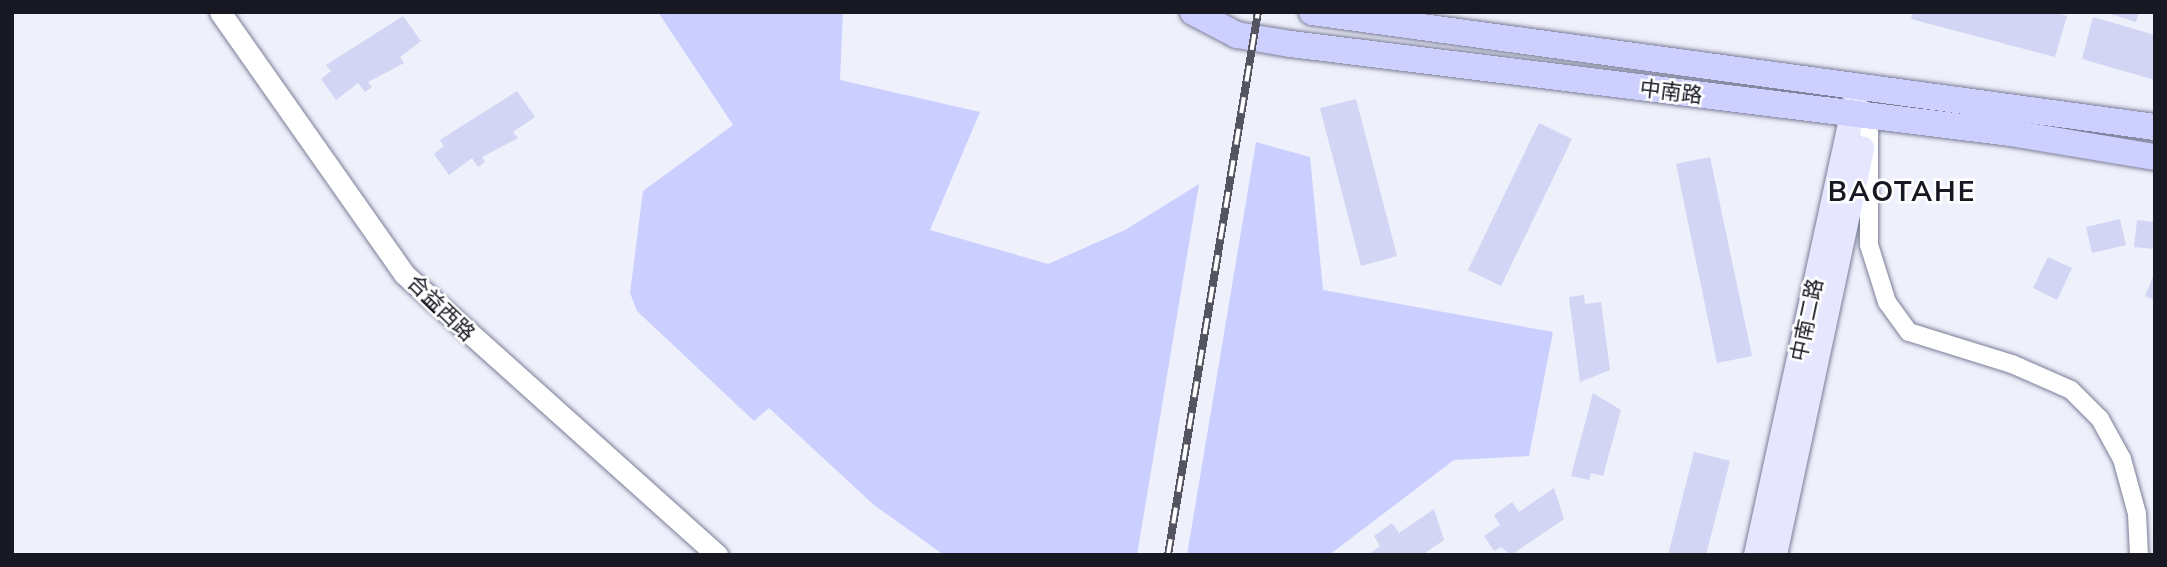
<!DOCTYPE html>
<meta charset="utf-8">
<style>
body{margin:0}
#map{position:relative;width:2167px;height:567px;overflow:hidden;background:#eef0fb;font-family:"Nunito Sans","Noto Sans SC",sans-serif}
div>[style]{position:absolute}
.green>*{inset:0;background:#cacfff}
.building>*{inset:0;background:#d2d5f3}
.roads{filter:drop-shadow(0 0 2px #7b7d97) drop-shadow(0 0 2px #7b7d97)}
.minor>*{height:18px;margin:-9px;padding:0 9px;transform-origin:9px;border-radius:9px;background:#fff}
.tertiary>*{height:21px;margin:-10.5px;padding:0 10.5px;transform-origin:10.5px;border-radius:10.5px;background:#fff}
.secondary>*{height:24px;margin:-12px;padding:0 12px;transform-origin:12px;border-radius:12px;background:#e6e7fe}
.primary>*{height:26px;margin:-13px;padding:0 13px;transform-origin:13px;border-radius:13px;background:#cdd0fe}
.rail>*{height:8px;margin-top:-4px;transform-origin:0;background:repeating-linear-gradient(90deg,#fff 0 16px,#545560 0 32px);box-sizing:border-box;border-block:2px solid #545560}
span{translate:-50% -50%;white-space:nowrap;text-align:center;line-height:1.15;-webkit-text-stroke:5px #fff;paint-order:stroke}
.street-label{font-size:21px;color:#171822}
.district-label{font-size:28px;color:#171822;font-weight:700;letter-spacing:2px}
.frame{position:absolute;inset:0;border:14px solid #171822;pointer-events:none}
</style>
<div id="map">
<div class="green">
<i style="clip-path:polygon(658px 12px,843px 12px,840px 80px,980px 112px,930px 230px,1048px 264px,1125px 230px,1199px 184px,1137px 555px,944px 555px,874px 505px,769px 408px,754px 421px,637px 311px,630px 293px,643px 191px,733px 125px)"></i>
<i style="clip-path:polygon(1256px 142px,1310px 157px,1323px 290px,1553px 332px,1529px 456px,1454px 460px,1329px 555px,1187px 555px)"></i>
</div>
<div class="building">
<i style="clip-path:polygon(1913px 12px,2054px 12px,2067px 16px,2055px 57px,1911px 19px)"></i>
<i style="clip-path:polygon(2104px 12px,2139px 12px,2136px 22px)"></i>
<i style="clip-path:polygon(403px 16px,421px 41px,400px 57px,404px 63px,368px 82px,372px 87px,365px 92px,358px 83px,336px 100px,321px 79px,331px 71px,326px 65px)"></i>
<i style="clip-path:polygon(2093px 17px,2155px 35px,2155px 80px,2082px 59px)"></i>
<i style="clip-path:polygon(517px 91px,535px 117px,513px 132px,518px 138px,482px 157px,485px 162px,478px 167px,472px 158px,449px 175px,434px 154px,444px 146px,440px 140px)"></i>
<i style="clip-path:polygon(1356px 99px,1397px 256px,1361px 266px,1320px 108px)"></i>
<i style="clip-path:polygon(1539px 123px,1572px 139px,1501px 286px,1468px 270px)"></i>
<i style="clip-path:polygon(1710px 157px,1752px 356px,1717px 363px,1676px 164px)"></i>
<i style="clip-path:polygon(2120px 219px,2126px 245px,2092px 253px,2086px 227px)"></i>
<i style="clip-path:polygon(2137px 220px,2155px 222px,2155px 249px,2134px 247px)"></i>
<i style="clip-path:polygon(2048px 257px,2072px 268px,2057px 300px,2033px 288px)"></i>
<i style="clip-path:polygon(2155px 272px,2155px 300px,2145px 296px)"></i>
<i style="clip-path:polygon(1584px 295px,1585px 304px,1601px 302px,1610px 370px,1580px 382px,1569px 297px)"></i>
<i style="clip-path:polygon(1593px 393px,1621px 410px,1603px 476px,1591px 473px,1589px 480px,1571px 476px)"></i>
<i style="clip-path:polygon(1694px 452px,1730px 461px,1706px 555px,1668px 555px)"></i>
<i style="clip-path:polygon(1554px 488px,1564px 519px,1511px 555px,1501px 547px,1494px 551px,1484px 536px,1500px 525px,1494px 515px,1512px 502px,1519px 512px)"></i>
<i style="clip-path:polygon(1434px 509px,1444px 540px,1422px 555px,1368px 555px,1380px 546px,1374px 536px,1392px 523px,1399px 533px)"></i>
</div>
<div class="roads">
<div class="minor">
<i style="left:1869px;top:116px;width:129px;rotate:90deg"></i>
<i style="left:1869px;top:245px;width:60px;rotate:72.5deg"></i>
<i style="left:1887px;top:302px;width:37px;rotate:54deg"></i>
<i style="left:1909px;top:332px;width:108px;rotate:17.3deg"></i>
<i style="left:2012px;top:364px;width:64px;rotate:23.8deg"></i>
<i style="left:2071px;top:390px;width:41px;rotate:45deg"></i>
<i style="left:2100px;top:419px;width:46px;rotate:61.2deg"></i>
<i style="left:2122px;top:459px;width:57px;rotate:74.7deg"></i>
<i style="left:2137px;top:514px;width:41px;rotate:87.2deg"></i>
</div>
<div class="tertiary">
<i style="left:220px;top:12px;width:320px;rotate:54.9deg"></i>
<i style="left:404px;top:274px;width:421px;rotate:41.9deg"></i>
</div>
<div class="secondary">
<i style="left:1756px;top:555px;width:480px;rotate:-77.7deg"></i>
<i style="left:1775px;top:555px;width:416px;rotate:-77.9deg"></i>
</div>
<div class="primary">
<i style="left:1193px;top:12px;width:50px;rotate:27.6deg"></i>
<i style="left:1237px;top:35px;width:55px;rotate:9.5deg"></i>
<i style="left:1291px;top:44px;width:725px;rotate:7.05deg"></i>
<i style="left:2011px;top:133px;width:146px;rotate:9.5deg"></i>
<i style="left:1312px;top:12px;width:851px;rotate:7.77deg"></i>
</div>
</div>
<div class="rail">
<i style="left:1168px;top:555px;width:550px;rotate:-80.59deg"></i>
</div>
<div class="street-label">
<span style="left:1671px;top:92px;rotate:7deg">中南路</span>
<span style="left:441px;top:308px;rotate:44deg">合益西路</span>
<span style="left:1807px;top:320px;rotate:-78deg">中南二路</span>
</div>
<div class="district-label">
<span style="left:1902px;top:192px">BAOTAHE</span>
</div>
<div class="frame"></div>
</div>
